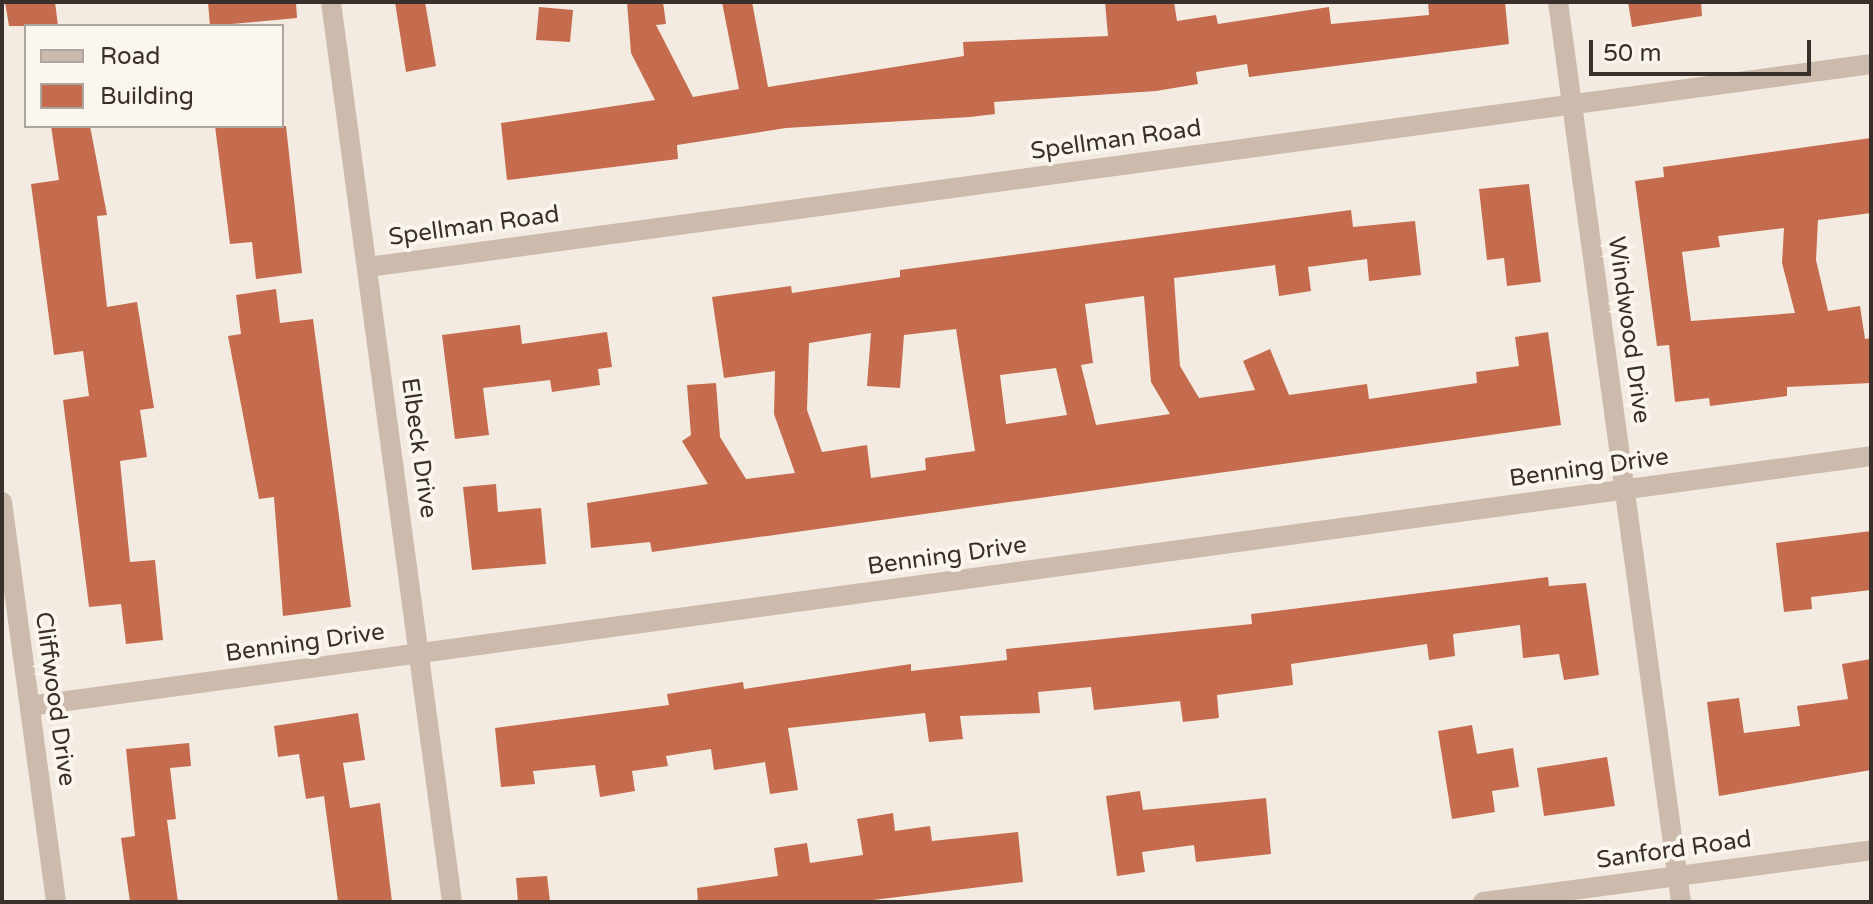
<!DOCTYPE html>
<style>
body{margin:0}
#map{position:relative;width:1873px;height:904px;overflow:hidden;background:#f3ebe1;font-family:"Varela Round",sans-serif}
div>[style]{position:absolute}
.building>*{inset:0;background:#c46c4d}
.minor>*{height:20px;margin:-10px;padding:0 10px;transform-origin:10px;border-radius:10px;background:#ccbbac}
span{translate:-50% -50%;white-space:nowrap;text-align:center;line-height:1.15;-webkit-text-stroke:8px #faf5ed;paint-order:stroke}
.street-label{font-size:24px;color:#3a302b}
.frame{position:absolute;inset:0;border:4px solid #3a302b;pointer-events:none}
.legend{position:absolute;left:24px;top:24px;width:260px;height:104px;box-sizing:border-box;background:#faf5ed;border:2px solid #ada69f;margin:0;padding:10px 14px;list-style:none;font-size:24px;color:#3a302b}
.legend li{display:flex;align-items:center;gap:16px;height:40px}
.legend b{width:40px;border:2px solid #ada69f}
.scale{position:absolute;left:1589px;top:40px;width:222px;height:36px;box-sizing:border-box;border:4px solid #3a302b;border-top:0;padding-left:10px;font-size:24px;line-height:28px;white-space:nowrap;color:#3a302b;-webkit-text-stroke:6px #faf5ed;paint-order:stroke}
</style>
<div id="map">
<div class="building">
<i style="clip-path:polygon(5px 2px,55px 2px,58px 26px,9px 26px)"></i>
<i style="clip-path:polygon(208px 2px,296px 2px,297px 18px,210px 26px)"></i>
<i style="clip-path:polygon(395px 2px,425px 2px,436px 66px,406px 72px)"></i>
<i style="clip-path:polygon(627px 2px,663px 2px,666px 24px,656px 25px,693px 97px,739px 89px,722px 2px,752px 2px,768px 87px,964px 56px,963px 42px,1108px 36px,1105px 2px,1174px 2px,1177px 21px,1216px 15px,1218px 24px,1329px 7px,1331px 24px,1429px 15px,1428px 2px,1505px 2px,1509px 44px,1249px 77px,1247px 64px,1196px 72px,1198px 84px,1156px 91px,994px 102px,995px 114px,970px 117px,786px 128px,677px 145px,678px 159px,507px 180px,501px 123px,655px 100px,631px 53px)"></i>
<i style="clip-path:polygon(1628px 2px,1701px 2px,1702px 16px,1632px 27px)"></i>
<i style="clip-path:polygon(539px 7px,573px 10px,570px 42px,536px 40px)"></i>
<i style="clip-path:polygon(51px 126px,90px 126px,107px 215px,97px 216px,107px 307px,137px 302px,154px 408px,140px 410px,147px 457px,120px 461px,130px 562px,155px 560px,163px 640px,126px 644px,121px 604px,89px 607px,63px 400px,89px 396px,83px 351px,54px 355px,31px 184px,59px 180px)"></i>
<i style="clip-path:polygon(215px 126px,286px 126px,302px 273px,256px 279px,252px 242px,230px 244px)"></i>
<i style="clip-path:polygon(evenodd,1871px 138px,1871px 213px,1818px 220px,1816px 260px,1828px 311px,1860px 306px,1865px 339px,1871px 338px,1871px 383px,1787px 387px,1787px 396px,1710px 406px,1709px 398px,1675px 402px,1669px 345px,1657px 346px,1635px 181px,1664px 177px,1663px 167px,1871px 138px,1784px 228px,1782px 263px,1795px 313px,1691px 321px,1682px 252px,1720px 247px,1718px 236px,1784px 228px)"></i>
<i style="clip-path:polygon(1529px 184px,1541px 282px,1507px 286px,1504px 258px,1487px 260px,1479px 189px)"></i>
<i style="clip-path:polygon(evenodd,1351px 210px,1353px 227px,1415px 221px,1421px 275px,1369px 281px,1367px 259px,1308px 267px,1311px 291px,1279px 296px,1275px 265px,1174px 278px,1180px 366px,1199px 398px,1255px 390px,1243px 361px,1270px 349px,1289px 395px,1367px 384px,1369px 399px,1477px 383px,1476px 372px,1519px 366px,1515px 337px,1548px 332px,1561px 425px,652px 552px,650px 542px,591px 548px,587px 503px,708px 484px,682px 441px,691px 435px,687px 385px,716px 383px,720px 437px,746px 479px,795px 473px,774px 414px,775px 371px,724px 378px,712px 297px,791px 286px,792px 293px,900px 277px,900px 270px,1351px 210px,1144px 296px,1151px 382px,1170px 414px,1096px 425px,1081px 365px,1093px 363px,1085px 304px,1144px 296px,1351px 210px,956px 329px,975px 451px,925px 458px,926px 470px,871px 478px,867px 445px,822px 452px,807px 410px,809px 343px,871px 333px,867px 386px,900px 388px,904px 335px,956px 329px,1351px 210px,1056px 368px,1067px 415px,1006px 424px,1000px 375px,1056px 368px)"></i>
<i style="clip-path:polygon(276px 289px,280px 323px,313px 319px,351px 607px,283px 616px,274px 497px,259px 499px,228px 336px,241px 334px,236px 295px)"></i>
<i style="clip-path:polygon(520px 325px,522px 344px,607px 332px,612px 367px,598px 369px,600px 385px,552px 392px,550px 380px,483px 388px,489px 435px,455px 439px,442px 335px)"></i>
<i style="clip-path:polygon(496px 484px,498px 512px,541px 508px,546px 564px,472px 570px,463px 487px)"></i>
<i style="clip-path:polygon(1871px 531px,1871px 590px,1811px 597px,1812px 609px,1784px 612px,1776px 543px)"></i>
<i style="clip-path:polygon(1548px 577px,1549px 586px,1586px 583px,1599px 675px,1564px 680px,1559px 654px,1523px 658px,1520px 625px,1453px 634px,1455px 656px,1429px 660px,1427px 644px,1291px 664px,1293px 685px,1217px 695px,1219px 718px,1183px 722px,1180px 701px,1094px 710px,1091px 687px,1038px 692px,1040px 713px,960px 716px,963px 739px,929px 742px,925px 713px,788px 728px,798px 790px,770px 794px,765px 762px,714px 770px,711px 749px,666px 756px,668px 766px,632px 771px,635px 791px,600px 797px,595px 765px,533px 771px,535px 784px,501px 787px,495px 728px,669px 705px,667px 694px,743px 682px,744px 689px,911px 664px,911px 671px,1007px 660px,1006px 649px,1252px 624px,1251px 614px)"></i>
<i style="clip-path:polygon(1871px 659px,1871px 770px,1719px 796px,1707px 702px,1739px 698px,1744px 733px,1800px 726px,1797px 706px,1848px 699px,1842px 664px)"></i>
<i style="clip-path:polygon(358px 713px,365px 760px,343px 763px,350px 808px,380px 803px,392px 902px,338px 902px,324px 796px,306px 799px,299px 754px,278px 757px,274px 726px)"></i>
<i style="clip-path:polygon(1472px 725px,1477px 754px,1513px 748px,1519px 787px,1492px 791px,1495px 812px,1452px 819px,1438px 731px)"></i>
<i style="clip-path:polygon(189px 743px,191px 766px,170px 768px,176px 819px,167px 820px,178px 902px,130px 902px,121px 838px,135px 836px,126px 749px)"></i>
<i style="clip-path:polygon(1607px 757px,1615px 806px,1544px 816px,1537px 768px)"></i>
<i style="clip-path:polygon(1140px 791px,1143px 810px,1266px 798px,1271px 854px,1196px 862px,1194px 845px,1142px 852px,1145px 872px,1117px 876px,1106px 796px)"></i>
<i style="clip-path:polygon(893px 813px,895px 831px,930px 826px,932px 841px,1018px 832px,1023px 882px,856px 902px,698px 902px,697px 888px,778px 876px,774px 848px,807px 843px,810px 863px,863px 855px,857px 819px)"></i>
<i style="clip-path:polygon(547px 876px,550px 902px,518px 902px,516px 878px)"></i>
</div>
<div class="minor">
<i style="left:331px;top:2px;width:908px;rotate:82.34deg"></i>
<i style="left:1558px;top:2px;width:908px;rotate:82.22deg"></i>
<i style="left:368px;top:267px;width:1517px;rotate:-7.69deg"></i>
<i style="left:2px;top:502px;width:404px;rotate:82.3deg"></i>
<i style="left:30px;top:706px;width:1858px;rotate:-7.73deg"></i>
<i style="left:1483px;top:902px;width:391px;rotate:-7.6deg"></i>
</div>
<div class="street-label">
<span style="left:1116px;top:140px;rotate:-8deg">Spellman Road</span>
<span style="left:474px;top:226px;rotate:-8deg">Spellman Road</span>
<span style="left:1629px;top:330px;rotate:82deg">Windwood Drive</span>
<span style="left:419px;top:448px;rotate:82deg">Elbeck Drive</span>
<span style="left:1589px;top:468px;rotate:-8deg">Benning Drive</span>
<span style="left:947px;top:556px;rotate:-8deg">Benning Drive</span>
<span style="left:305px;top:643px;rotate:-8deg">Benning Drive</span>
<span style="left:55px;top:699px;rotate:82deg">Cliffwood Drive</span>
<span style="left:1674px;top:850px;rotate:-8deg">Sanford Road</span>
</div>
<div class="frame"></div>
<ul class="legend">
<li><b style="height:10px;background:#ccbbac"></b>Road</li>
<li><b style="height:22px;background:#c46c4d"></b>Building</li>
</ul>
<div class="scale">50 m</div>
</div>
